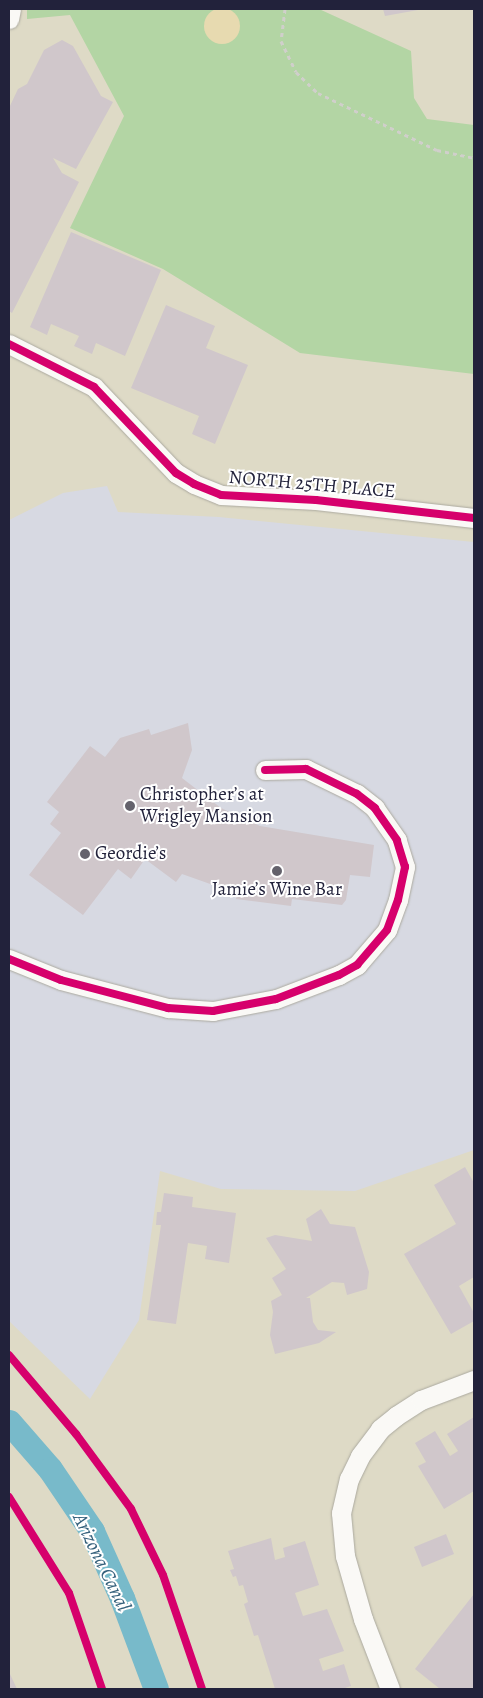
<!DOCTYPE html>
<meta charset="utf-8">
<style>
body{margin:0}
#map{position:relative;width:483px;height:1698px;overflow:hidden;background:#dedac6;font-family:Alegreya,serif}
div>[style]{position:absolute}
.built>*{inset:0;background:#d7d9e2}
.green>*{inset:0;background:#b3d5a4}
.sand>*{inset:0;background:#e7dab0}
.round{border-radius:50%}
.canal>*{height:25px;margin:-12.5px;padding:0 12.5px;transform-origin:12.5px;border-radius:12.5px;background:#78baca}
.building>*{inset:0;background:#d0c7cb}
.path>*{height:3px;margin-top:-1.5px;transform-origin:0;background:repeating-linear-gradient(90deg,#d0cfcb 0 4px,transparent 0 8px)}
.roads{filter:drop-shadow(0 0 1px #aba99f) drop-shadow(0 0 1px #aba99f)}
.street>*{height:19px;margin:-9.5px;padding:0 9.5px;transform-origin:9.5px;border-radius:9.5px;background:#faf9f6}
.cycleway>*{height:8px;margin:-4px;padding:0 4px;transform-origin:4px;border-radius:4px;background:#d6006c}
.dots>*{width:14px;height:14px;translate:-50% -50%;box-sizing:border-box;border:2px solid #fff;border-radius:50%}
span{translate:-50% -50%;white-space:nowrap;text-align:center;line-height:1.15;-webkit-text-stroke:4px #fff;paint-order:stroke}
.street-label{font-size:19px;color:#22223b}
.poi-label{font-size:19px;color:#22223b}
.left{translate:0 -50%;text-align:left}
.water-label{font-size:20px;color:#35617c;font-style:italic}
.frame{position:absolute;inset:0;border:10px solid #22223b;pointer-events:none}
</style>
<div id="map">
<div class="built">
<i style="clip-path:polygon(107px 486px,118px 512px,219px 517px,474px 542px,474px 1150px,355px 1191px,221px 1189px,160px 1171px,139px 1320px,90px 1399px,9px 1321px,9px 520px,63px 493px)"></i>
</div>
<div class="green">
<i style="clip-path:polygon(27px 9px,319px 9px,411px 51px,414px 98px,427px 119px,474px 125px,474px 374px,300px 353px,163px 269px,70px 228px,124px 116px,70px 15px,27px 19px)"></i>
</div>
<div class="sand">
<i class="round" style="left:204px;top:8px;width:36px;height:36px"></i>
</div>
<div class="canal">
<i style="left:9px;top:1422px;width:62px;rotate:48.9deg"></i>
<i style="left:50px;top:1469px;width:75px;rotate:55.9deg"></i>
<i style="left:92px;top:1531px;width:73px;rotate:65.9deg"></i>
<i style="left:122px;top:1598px;width:97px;rotate:69.5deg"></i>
</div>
<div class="building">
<i style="clip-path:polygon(383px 9px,418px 9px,418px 10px,385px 16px)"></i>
<i style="clip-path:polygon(62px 40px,73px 46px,101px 96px,113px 102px,76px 169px,53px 158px,62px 173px,79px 182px,12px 313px,9px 311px,9px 108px,18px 89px,27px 84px,44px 50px)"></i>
<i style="clip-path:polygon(71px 232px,161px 270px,125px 356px,96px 343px,92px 354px,74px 346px,79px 336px,51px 324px,47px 335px,30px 327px)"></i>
<i style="clip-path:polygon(166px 305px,215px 326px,206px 348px,248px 365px,215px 444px,192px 434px,199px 416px,131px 388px)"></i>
<i style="clip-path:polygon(188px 723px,192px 750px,182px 778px,221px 808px,260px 826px,374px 845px,370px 877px,350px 875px,346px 900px,342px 905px,292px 899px,291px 906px,236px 899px,237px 893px,230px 888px,230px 891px,182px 874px,176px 882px,145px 859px,131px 879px,118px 869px,83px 915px,29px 875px,61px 833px,50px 824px,59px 812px,47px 802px,90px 746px,105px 757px,120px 738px,149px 729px,151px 735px)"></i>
<i style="clip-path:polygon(465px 1167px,474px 1183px,474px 1277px,459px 1286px,474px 1313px,474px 1321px,451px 1334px,404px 1254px,456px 1224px,434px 1185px)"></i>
<i style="clip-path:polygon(164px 1193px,193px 1197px,192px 1207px,236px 1213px,229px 1263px,205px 1259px,207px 1246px,188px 1243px,176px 1324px,147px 1320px,161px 1225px,156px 1225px,157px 1212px,161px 1212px)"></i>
<i style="clip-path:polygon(321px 1209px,330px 1224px,355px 1227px,369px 1272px,367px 1289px,347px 1295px,344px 1283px,332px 1282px,306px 1298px,310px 1298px,313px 1322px,318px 1330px,336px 1332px,319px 1343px,275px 1354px,270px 1335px,273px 1312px,271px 1301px,282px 1295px,272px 1278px,286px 1269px,266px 1238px,275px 1235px,312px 1241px,306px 1219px)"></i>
<i style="clip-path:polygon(474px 1417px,474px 1491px,444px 1509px,418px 1466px,426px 1462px,415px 1443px,435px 1431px,450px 1456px,458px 1451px,447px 1434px)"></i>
<i style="clip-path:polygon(446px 1534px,454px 1554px,422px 1567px,414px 1547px)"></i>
<i style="clip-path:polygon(271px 1538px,275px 1560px,285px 1557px,283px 1548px,305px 1541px,319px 1585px,295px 1593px,303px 1616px,327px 1609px,344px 1651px,319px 1659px,323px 1671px,344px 1664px,351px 1686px,342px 1689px,275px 1689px,258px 1635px,254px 1636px,244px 1604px,248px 1602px,243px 1585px,239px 1586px,236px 1576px,233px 1577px,230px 1570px,234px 1569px,228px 1551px)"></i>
<i style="clip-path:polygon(474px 1594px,474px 1689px,440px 1689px,415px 1669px)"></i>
<i style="clip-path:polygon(9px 1672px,17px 1689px,9px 1689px)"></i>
</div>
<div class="path">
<i style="left:285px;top:9px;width:32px;rotate:97deg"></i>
<i style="left:281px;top:41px;width:34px;rotate:64deg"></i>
<i style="left:296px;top:72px;width:30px;rotate:44deg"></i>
<i style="left:318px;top:93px;width:132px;rotate:25.6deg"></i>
<i style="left:437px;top:150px;width:38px;rotate:12deg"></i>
</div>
<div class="roads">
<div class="street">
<i style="left:9px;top:19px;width:10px;rotate:-79deg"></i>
<i style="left:9px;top:344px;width:95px;rotate:26.8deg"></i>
<i style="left:94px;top:387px;width:119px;rotate:46.4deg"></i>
<i style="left:176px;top:473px;width:21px;rotate:31deg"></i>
<i style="left:194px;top:484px;width:29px;rotate:22deg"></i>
<i style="left:221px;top:495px;width:95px;rotate:3deg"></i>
<i style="left:316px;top:500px;width:159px;rotate:6.5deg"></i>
<i style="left:9px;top:959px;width:56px;rotate:22deg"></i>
<i style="left:61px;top:980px;width:111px;rotate:14.7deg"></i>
<i style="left:168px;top:1008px;width:45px;rotate:3.8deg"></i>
<i style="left:213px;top:1011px;width:64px;rotate:-10.8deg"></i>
<i style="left:276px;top:999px;width:67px;rotate:-20.9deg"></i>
<i style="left:339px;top:975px;width:21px;rotate:-29deg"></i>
<i style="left:357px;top:965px;width:46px;rotate:-49.4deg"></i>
<i style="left:387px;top:930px;width:32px;rotate:-70deg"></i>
<i style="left:398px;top:900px;width:34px;rotate:-78deg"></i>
<i style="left:405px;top:867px;width:28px;rotate:-107deg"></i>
<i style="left:397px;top:840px;width:39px;rotate:-125deg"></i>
<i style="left:375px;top:808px;width:23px;rotate:-142deg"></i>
<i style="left:357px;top:794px;width:57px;rotate:-153.9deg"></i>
<i style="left:306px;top:769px;width:41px;rotate:178.6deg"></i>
<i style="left:390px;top:1689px;width:75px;rotate:-111.1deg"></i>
<i style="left:363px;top:1619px;width:66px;rotate:-105.9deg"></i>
<i style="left:345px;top:1556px;width:43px;rotate:-95.3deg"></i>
<i style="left:341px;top:1513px;width:35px;rotate:-77deg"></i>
<i style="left:349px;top:1479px;width:25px;rotate:-64deg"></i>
<i style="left:360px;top:1456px;width:34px;rotate:-53deg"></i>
<i style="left:380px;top:1429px;width:21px;rotate:-39deg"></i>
<i style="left:396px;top:1416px;width:30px;rotate:-33deg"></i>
<i style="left:421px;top:1400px;width:57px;rotate:-20.7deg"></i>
</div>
</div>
<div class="cycleway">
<i style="left:9px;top:344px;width:95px;rotate:26.8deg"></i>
<i style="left:94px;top:387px;width:119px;rotate:46.4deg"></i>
<i style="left:176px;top:473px;width:21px;rotate:31deg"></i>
<i style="left:194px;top:484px;width:29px;rotate:22deg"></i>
<i style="left:221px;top:495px;width:95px;rotate:3deg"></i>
<i style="left:316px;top:500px;width:159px;rotate:6.5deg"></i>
<i style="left:9px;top:959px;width:56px;rotate:22deg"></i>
<i style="left:61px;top:980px;width:111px;rotate:14.7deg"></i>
<i style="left:168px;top:1008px;width:45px;rotate:3.8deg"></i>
<i style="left:213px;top:1011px;width:64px;rotate:-10.8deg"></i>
<i style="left:276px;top:999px;width:67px;rotate:-20.9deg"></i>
<i style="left:339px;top:975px;width:21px;rotate:-29deg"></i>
<i style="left:357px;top:965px;width:46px;rotate:-49.4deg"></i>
<i style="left:387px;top:930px;width:32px;rotate:-70deg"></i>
<i style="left:398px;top:900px;width:34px;rotate:-78deg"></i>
<i style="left:405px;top:867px;width:28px;rotate:-107deg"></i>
<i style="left:397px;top:840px;width:39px;rotate:-125deg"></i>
<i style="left:375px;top:808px;width:23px;rotate:-142deg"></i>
<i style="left:357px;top:794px;width:57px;rotate:-153.9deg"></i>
<i style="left:306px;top:769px;width:41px;rotate:178.6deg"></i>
<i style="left:9px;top:1355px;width:104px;rotate:49.7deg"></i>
<i style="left:76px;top:1434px;width:93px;rotate:53.7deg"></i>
<i style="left:131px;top:1509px;width:73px;rotate:64.1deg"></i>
<i style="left:163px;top:1575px;width:120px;rotate:71.1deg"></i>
<i style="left:9px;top:1497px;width:113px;rotate:58deg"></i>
<i style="left:69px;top:1593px;width:102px;rotate:71deg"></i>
</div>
<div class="dots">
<i style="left:130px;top:806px;background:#64626c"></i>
<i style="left:85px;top:854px;background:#64626c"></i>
<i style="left:277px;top:871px;background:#64626c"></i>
</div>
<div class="street-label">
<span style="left:312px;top:485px;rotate:5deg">NORTH 25TH PLACE</span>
</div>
<div class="poi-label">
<span class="left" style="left:140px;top:806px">Christopher’s at<br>Wrigley Mansion</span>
<span class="left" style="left:95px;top:854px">Geordie’s</span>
<span style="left:277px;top:890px">Jamie’s Wine Bar</span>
</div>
<div class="water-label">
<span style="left:102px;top:1562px;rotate:64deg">Arizona Canal</span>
</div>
<div class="frame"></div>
</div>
